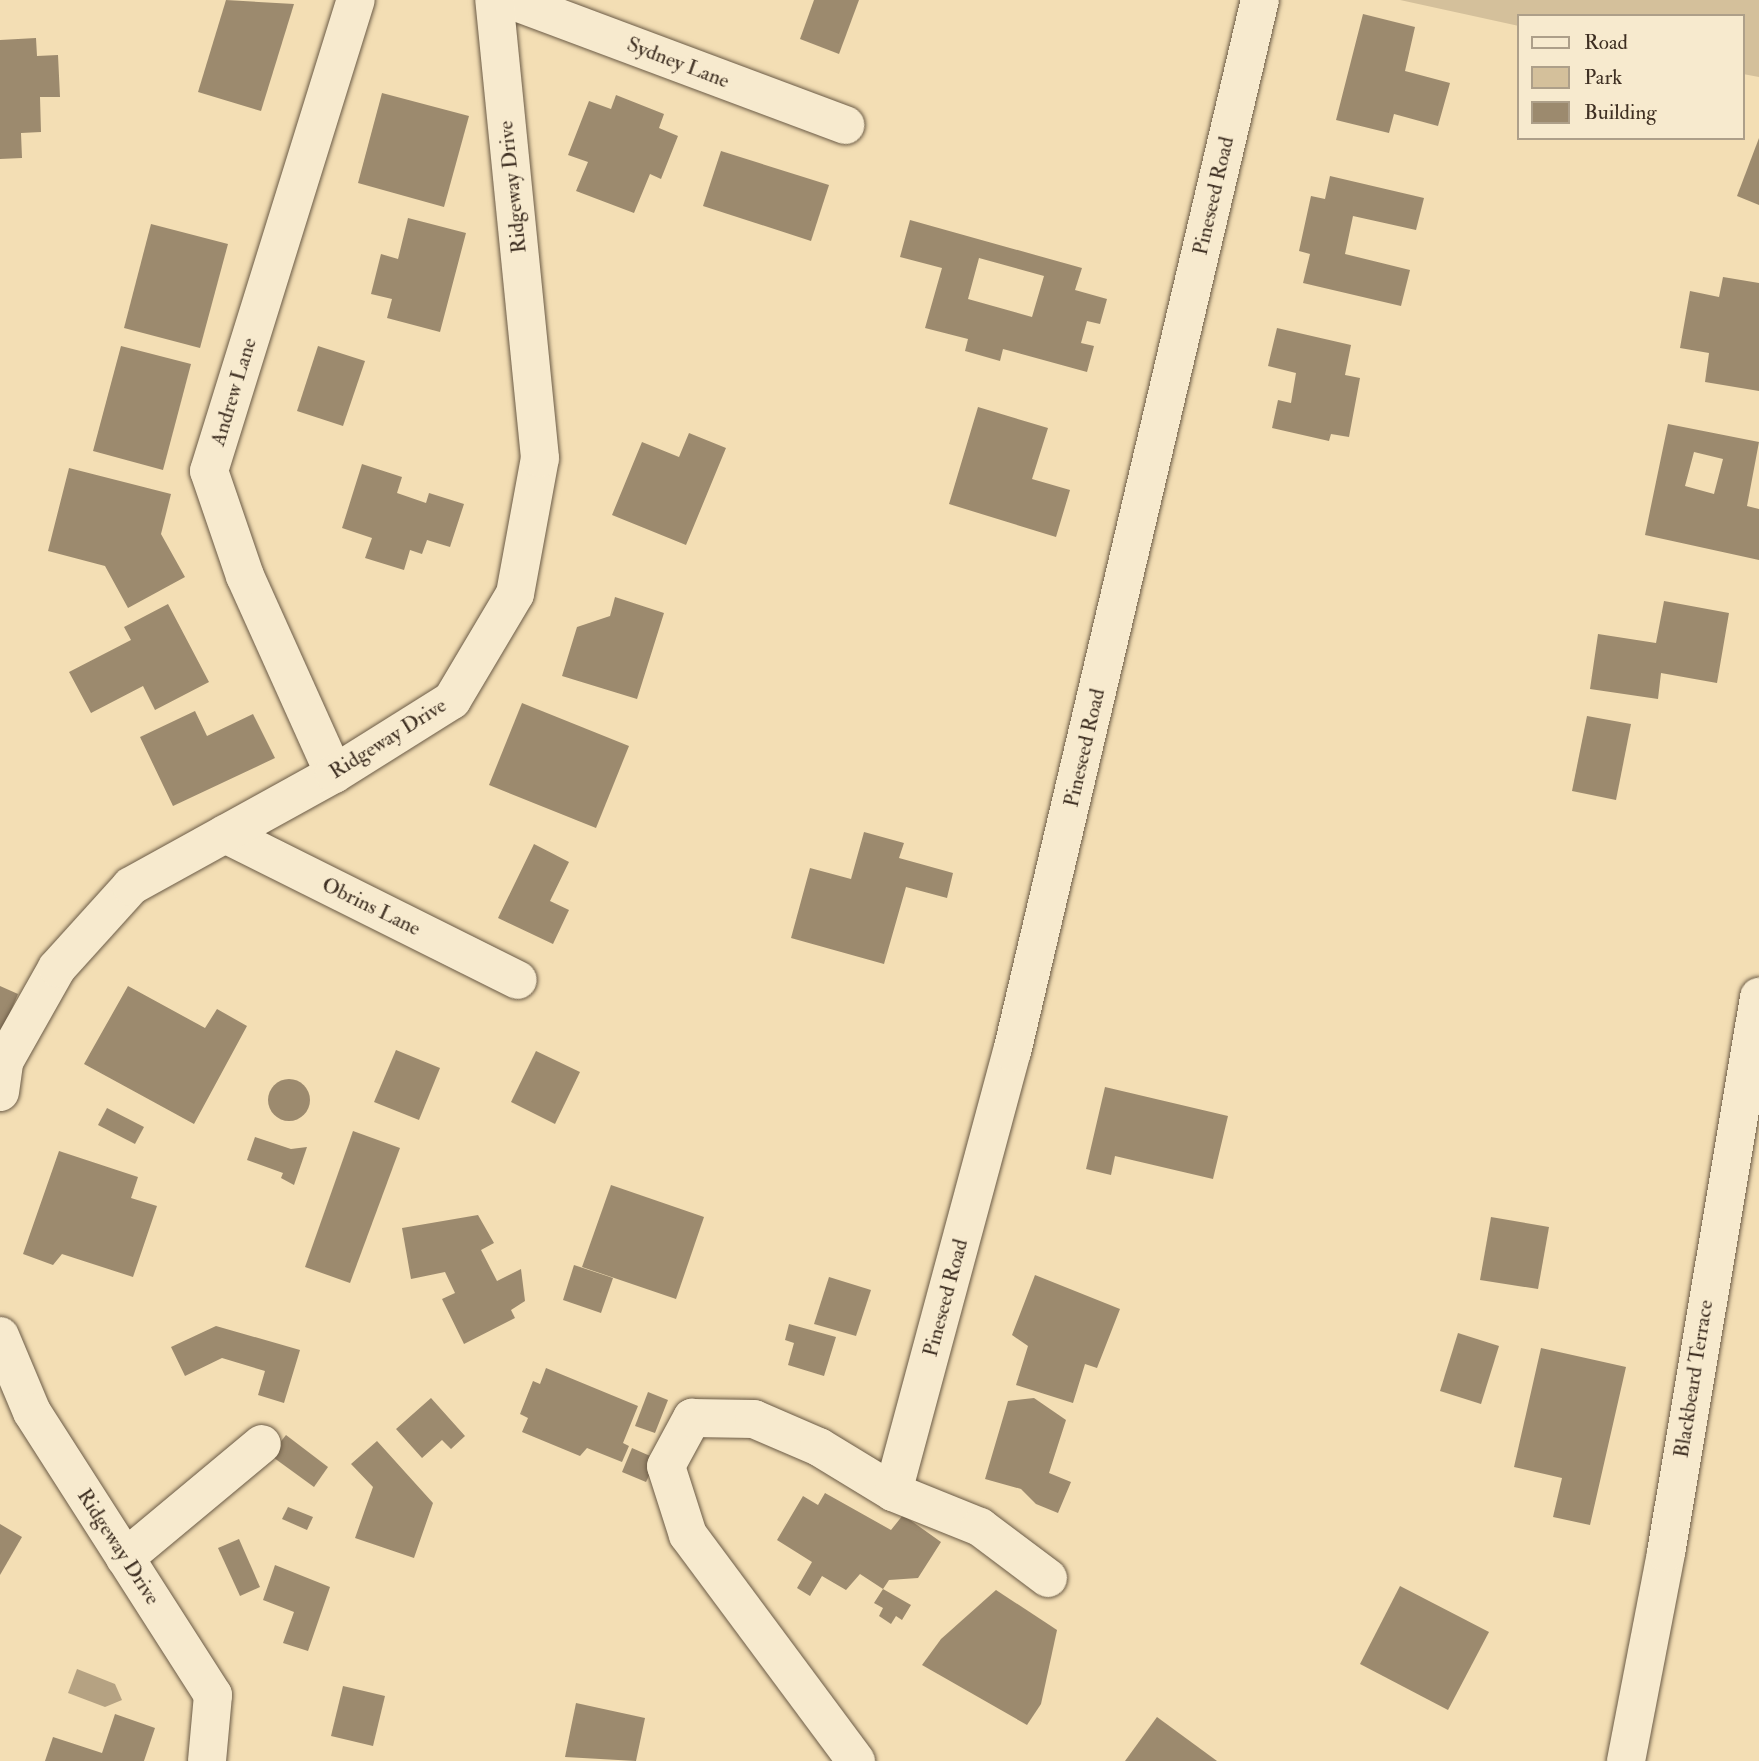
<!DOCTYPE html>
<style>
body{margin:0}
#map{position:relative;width:1759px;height:1761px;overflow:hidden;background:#f3deb4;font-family:"IM FELL Double Pica",serif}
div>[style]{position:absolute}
.green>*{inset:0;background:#d4c09b}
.water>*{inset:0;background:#b5a282}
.building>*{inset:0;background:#9c8a6e}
.round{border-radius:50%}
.roads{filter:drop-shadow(0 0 2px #6b5b46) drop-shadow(0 0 2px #6b5b46)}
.minor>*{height:38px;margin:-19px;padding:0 19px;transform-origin:19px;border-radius:19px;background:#f7eace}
span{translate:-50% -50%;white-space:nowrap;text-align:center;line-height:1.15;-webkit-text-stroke:5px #f7eace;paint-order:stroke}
.street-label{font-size:21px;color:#3e2f22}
.legend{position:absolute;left:1517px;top:14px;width:228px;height:126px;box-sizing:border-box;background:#f7eace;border:2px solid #ad9f89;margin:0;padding:9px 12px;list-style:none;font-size:21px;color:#3e2f22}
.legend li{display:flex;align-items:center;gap:14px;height:35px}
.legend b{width:35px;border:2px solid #ad9f89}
</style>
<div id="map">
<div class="green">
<i style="clip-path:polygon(1400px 0,1759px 0,1759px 77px,1743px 74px,1743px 16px,1519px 16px,1519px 26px)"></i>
</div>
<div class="water">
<i style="clip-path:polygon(77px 1669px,115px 1684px,122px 1700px,105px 1707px,68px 1693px)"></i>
</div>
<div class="building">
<i style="clip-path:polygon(226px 0,294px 4px,261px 111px,198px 92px)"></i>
<i style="clip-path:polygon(814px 0,859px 0,839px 54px,800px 39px)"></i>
<i style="clip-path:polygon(1363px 14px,1415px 27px,1405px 71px,1450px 83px,1438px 126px,1394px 114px,1389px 133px,1336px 120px)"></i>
<i style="clip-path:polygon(36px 38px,37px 56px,58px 55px,60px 97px,40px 97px,41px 132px,21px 133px,22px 158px,0 159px,0 40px)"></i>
<i style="clip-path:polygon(382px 93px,469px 116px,444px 207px,358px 183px)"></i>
<i style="clip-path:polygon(616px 95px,664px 114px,659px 128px,678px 136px,661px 179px,650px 174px,634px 213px,576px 191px,588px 162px,568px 155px,589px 101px,611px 109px)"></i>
<i style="clip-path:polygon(1759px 138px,1759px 205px,1737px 196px)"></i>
<i style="clip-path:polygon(721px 151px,829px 185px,811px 241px,703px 206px)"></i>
<i style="clip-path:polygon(1330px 176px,1424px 198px,1416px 230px,1353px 216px,1345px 254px,1410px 270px,1401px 306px,1303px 283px,1310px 254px,1299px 251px,1311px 196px,1325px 199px)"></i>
<i style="clip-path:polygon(408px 218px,466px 233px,440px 332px,387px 318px,392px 299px,371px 294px,381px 254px,398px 259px)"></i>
<i style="clip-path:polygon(evenodd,910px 220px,1082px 268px,1075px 290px,1107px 299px,1100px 324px,1087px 321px,1081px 343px,1094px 346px,1087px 372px,1003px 349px,1000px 361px,965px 351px,968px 339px,925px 328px,942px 268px,900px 257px,910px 220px,979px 258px,1044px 276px,1032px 317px,968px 299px,979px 258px)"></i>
<i style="clip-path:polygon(151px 224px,228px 244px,200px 348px,124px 328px)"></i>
<i style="clip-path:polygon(1723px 277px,1759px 283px,1759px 391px,1705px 382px,1709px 353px,1680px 348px,1690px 291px,1719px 297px)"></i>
<i style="clip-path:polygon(1277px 328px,1351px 345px,1345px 375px,1360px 378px,1349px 437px,1331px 434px,1329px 441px,1272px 428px,1278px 400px,1291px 403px,1296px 373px,1268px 366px)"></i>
<i style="clip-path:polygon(121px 346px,191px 364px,163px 470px,93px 451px)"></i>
<i style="clip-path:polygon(318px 346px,365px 361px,343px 426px,297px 411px)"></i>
<i style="clip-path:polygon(978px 407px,1048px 428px,1032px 479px,1070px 490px,1056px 537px,949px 504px)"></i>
<i style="clip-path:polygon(evenodd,1668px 424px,1759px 442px,1747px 506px,1759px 509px,1759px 560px,1645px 535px,1668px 424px,1694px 452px,1723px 459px,1714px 494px,1685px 486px,1694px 452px)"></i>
<i style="clip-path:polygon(689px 433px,726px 448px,686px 545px,612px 515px,642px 442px,679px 457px)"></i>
<i style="clip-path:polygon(362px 464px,402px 477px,397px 493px,426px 503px,429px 493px,464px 504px,450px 547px,427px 540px,422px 554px,410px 550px,404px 570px,365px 558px,372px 538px,342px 528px)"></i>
<i style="clip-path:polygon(69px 468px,171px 494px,161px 534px,185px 577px,128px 608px,105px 566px,48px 551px)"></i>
<i style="clip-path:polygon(615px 597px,664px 613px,637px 699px,562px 676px,577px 627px,610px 616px)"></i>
<i style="clip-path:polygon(1664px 601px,1729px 613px,1717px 683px,1661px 673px,1658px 699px,1590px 689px,1598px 634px,1656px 643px)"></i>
<i style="clip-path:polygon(168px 604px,209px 682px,155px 710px,143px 686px,91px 713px,69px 672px,131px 640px,124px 627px)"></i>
<i style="clip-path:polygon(522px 703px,629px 746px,596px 828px,489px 785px)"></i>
<i style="clip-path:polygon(195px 711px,207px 736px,253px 714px,275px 758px,173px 806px,140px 737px)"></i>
<i style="clip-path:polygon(1587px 716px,1631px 724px,1616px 800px,1572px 791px)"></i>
<i style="clip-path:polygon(864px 832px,904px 843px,899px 858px,953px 873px,947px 898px,906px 887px,884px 964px,791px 938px,810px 868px,851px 879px)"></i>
<i style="clip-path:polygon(534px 844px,569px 862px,550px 901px,569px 910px,553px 944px,498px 918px)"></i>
<i style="clip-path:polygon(0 986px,18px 994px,0 1037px)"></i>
<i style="clip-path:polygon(128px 986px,205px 1028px,217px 1009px,247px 1026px,194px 1124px,84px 1064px)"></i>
<i style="clip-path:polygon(396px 1050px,440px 1068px,419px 1120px,374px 1102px)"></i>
<i style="clip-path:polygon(536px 1051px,580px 1072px,555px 1124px,511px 1102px)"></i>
<i class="round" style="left:268px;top:1079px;width:42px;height:42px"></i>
<i style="clip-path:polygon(1105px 1087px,1228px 1116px,1213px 1179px,1115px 1156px,1111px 1175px,1086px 1169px)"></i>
<i style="clip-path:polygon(107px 1108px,144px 1127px,135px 1144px,98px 1125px)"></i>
<i style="clip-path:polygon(353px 1131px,400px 1148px,350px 1283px,305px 1267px)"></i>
<i style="clip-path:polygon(255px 1137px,291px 1149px,307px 1147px,294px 1185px,281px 1178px,283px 1173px,247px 1160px)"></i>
<i style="clip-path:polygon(59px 1151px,138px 1177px,131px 1198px,157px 1206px,133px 1277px,62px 1254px,53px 1265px,23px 1254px)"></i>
<i style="clip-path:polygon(611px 1185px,704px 1217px,676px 1299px,582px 1267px)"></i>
<i style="clip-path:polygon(478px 1215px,494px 1243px,481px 1250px,497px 1281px,521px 1269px,525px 1301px,511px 1310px,515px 1318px,464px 1344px,442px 1299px,455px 1293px,445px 1272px,411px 1279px,402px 1228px)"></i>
<i style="clip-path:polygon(1491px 1217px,1549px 1227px,1538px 1289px,1480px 1280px)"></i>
<i style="clip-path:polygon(574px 1265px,613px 1278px,601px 1313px,563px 1300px)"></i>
<i style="clip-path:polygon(1035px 1275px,1120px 1309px,1097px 1368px,1085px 1364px,1073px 1403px,1016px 1385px,1028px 1346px,1012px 1335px)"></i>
<i style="clip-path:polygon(829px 1277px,871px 1290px,856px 1336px,814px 1324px)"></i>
<i style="clip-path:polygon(789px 1324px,836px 1337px,824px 1376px,788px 1365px,794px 1343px,785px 1340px)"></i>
<i style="clip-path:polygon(216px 1326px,300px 1350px,284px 1403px,258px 1395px,265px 1371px,222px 1358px,185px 1376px,171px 1347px)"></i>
<i style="clip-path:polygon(1458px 1333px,1499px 1346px,1481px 1404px,1440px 1391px)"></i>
<i style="clip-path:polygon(1541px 1348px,1626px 1367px,1590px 1525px,1553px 1517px,1562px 1478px,1514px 1467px)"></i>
<i style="clip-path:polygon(546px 1368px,638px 1406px,623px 1443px,629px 1446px,622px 1462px,587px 1448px,580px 1456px,522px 1432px,528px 1418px,520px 1414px,533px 1381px,540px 1384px)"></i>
<i style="clip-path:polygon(648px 1392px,668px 1400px,655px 1433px,635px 1426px)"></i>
<i style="clip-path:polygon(431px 1398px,465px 1436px,451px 1449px,442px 1440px,422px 1458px,396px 1429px)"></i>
<i style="clip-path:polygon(1034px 1398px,1066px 1420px,1049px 1473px,1071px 1482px,1058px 1513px,1036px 1504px,1021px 1489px,985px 1479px,1008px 1401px)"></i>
<i style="clip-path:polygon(286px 1435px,328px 1467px,314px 1487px,270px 1455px)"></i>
<i style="clip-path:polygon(377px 1441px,433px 1503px,414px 1558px,355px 1538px,373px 1487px,351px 1464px)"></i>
<i style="clip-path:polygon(632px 1448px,657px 1459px,646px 1482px,622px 1472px)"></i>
<i style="clip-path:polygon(825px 1493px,891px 1530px,903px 1515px,941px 1542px,918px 1578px,889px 1580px,883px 1589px,860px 1574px,846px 1590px,822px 1576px,810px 1596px,797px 1588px,812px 1562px,777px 1540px,803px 1496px,818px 1505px)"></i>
<i style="clip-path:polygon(288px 1507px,313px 1517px,307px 1530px,282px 1519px)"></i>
<i style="clip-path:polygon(0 1524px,22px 1537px,0 1575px)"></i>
<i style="clip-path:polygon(239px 1539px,260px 1587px,240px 1596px,218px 1548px)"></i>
<i style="clip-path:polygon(275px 1565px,330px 1587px,308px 1651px,283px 1643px,294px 1612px,263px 1600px)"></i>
<i style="clip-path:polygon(1400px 1586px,1489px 1632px,1448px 1710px,1360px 1664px)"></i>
<i style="clip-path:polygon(883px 1589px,911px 1605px,902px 1620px,896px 1616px,891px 1624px,879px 1616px,883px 1608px,874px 1603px)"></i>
<i style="clip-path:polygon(996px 1590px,1057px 1630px,1041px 1704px,1027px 1725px,922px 1665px,941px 1639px)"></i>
<i style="clip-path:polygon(343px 1686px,385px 1696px,373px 1746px,331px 1736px)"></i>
<i style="clip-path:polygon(576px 1703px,645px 1718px,636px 1761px,565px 1757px)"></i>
<i style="clip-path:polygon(115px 1714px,155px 1728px,144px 1761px,45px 1761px,53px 1737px,102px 1753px)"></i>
<i style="clip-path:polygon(1157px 1717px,1217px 1761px,1125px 1761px)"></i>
</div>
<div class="roads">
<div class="minor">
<i style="left:511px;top:0;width:357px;rotate:20.5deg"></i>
<i style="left:334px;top:774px;width:217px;rotate:-114.2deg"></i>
<i style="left:245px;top:576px;width:111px;rotate:-108.9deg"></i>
<i style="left:209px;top:471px;width:493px;rotate:-72.7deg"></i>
<i style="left:225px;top:834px;width:327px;rotate:26.5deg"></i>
<i style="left:0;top:1092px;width:30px;rotate:-82deg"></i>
<i style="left:4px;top:1062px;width:108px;rotate:-60.6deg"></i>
<i style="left:57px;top:968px;width:110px;rotate:-47.9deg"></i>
<i style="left:131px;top:886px;width:232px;rotate:-28.9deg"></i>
<i style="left:334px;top:774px;width:139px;rotate:-32.1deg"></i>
<i style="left:452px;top:700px;width:123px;rotate:-59.3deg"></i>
<i style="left:515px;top:594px;width:138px;rotate:-79.6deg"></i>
<i style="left:540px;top:458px;width:460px;rotate:-95.7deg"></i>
<i style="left:0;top:1336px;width:82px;rotate:67.2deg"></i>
<i style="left:32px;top:1412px;width:336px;rotate:57.4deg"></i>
<i style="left:213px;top:1695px;width:66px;rotate:95.2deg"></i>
<i style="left:893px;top:1492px;width:456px;rotate:-74.9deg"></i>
<i style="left:1012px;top:1052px;width:1081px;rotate:-76.74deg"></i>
<i style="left:125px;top:1558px;width:178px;rotate:-39.8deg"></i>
<i style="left:856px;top:1761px;width:282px;rotate:-126.6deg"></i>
<i style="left:688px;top:1535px;width:72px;rotate:-107.7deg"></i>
<i style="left:666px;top:1466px;width:55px;rotate:-61.6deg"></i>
<i style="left:692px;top:1418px;width:62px;rotate:0.9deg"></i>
<i style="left:754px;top:1419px;width:71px;rotate:23.3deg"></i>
<i style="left:819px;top:1447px;width:87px;rotate:31.3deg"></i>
<i style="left:893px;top:1492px;width:94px;rotate:21.9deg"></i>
<i style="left:980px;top:1527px;width:85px;rotate:36.9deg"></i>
<i style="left:1626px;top:1761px;width:212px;rotate:-79.1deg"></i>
<i style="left:1666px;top:1553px;width:564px;rotate:-80.5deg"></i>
</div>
</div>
<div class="street-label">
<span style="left:678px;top:63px;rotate:21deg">Sydney Lane</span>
<span style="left:513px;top:187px;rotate:-96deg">Ridgeway Drive</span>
<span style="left:1214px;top:196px;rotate:-77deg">Pineseed Road</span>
<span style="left:234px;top:392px;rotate:-73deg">Andrew Lane</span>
<span style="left:388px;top:739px;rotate:-32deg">Ridgeway Drive</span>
<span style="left:1085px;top:748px;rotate:-77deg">Pineseed Road</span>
<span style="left:371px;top:907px;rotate:26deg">Obrins Lane</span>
<span style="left:946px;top:1298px;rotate:-75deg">Pineseed Road</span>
<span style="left:1694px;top:1379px;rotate:-81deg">Blackbeard Terrace</span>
<span style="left:118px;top:1547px;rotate:57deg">Ridgeway Drive</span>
</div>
<ul class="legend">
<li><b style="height:9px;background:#f7eace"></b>Road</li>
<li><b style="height:19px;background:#d4c09b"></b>Park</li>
<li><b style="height:19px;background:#9c8a6e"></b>Building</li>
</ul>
</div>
